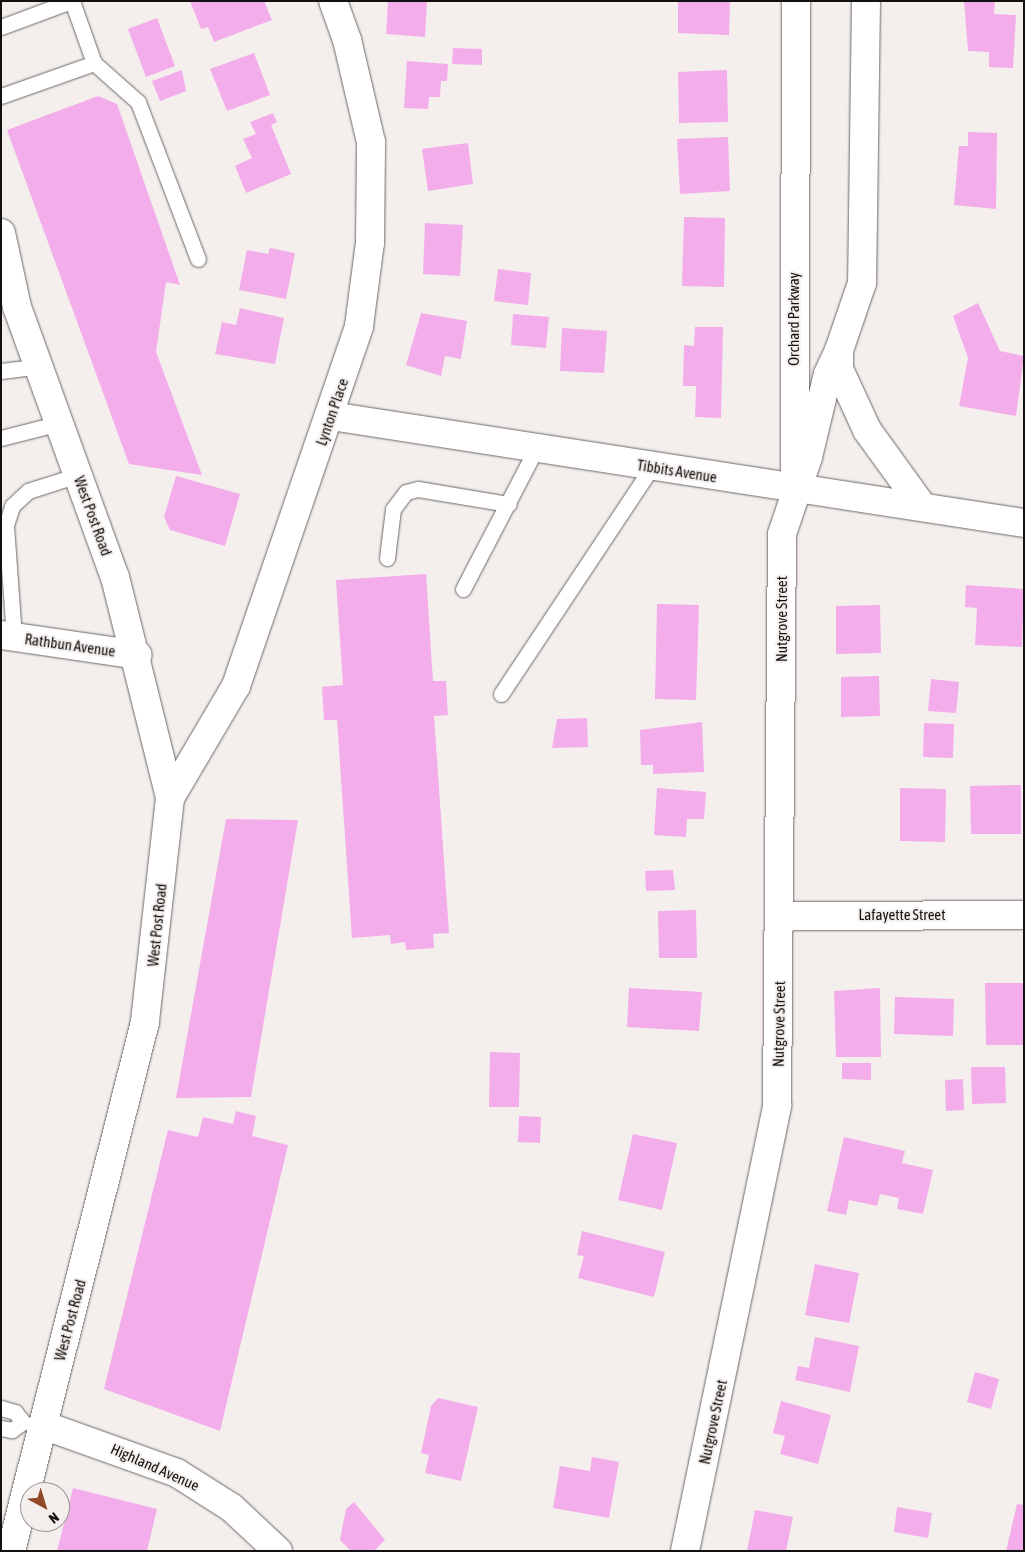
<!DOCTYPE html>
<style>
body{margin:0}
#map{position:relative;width:1025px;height:1552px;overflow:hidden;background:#f4efed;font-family:"Asap Condensed",sans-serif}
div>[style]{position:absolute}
.building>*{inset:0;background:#f3adeb}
.roads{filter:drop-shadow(0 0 1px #6b6866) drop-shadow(0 0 1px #6b6866)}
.lane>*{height:15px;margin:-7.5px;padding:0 7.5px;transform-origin:7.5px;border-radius:7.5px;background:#fff}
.street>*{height:28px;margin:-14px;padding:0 14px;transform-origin:14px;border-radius:14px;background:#fff}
.secondary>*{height:28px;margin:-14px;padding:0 14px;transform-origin:14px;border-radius:14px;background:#fff}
.primary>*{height:28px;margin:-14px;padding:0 14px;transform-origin:14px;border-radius:14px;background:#fff}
span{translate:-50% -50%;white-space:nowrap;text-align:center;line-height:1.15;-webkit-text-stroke:4px #f4efed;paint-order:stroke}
.street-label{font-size:15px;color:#121110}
.frame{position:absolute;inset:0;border:2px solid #121110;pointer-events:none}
.north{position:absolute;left:20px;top:1482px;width:50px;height:50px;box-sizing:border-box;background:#f4efed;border:1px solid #9a9695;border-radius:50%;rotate:141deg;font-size:14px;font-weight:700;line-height:20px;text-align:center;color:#121110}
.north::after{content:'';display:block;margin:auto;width:18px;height:22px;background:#914928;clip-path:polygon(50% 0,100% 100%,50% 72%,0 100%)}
</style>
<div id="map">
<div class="building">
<i style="clip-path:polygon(190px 1px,264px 1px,272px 20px,214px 42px,208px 27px,201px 29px)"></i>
<i style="clip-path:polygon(388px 1px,427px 1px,425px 37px,386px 34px)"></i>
<i style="clip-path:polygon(678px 1px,730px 1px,729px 35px,678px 33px)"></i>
<i style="clip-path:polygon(964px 1px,995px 1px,994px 14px,1016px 15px,1013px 68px,989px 67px,989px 52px,968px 51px)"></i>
<i style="clip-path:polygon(157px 18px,175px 66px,146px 77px,128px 29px)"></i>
<i style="clip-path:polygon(453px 48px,482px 49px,482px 65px,452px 64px)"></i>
<i style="clip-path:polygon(254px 53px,270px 95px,227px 111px,210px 69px)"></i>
<i style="clip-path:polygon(407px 61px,448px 64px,447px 81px,441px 81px,440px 97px,429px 97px,428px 109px,404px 108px)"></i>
<i style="clip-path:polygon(182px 70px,186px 91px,160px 101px,152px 81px)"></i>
<i style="clip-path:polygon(727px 70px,728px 122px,679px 123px,678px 72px)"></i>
<i style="clip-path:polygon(98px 96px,117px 104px,180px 285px,166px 282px,156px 352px,202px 475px,129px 464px,7px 130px)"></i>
<i style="clip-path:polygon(273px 113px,277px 122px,271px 125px,291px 174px,246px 193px,235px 166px,252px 158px,243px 139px,256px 134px,250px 122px)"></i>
<i style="clip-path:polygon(968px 132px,997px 133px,996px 209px,954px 205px,959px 146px,968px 146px)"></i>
<i style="clip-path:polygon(728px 137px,730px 191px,680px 194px,677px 139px)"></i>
<i style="clip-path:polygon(468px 143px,473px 184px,428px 191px,422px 149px)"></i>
<i style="clip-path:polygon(684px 217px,725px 218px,724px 287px,682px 286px)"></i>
<i style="clip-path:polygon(425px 223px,463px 225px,460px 276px,423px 274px)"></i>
<i style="clip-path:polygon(270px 248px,295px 253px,286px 299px,239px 290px,247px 250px,268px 254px)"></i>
<i style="clip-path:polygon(498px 269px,531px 273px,528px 305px,494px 301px)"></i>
<i style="clip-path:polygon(978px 303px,1000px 351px,1024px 356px,1016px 416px,959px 406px,968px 358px,953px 316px)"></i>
<i style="clip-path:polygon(240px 308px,284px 318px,275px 364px,215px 354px,222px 322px,236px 325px)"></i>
<i style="clip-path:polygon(421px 313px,467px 321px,461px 359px,445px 356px,441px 376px,406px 365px)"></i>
<i style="clip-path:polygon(513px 314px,549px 317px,546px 348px,511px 345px)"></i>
<i style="clip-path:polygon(695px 327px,723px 327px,721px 418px,695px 417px,696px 386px,683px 386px,684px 345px,694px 346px)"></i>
<i style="clip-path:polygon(562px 328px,607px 331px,604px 373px,560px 371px)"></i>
<i style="clip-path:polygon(176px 476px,240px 494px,225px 546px,170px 530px,164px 517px)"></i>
<i style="clip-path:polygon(426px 574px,433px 681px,446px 681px,448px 715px,434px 716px,449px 933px,433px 934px,434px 948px,406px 950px,405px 942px,391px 944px,390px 935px,352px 938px,337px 720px,324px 720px,322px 687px,343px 685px,336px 580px)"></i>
<i style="clip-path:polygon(966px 585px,1024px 589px,1022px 647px,975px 645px,977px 608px,965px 607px)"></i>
<i style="clip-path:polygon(657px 604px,699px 605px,696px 700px,655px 699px)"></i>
<i style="clip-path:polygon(880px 605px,881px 653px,836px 654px,836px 606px)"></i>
<i style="clip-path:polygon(879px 676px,880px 716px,841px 717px,841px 677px)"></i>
<i style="clip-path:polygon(931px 679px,959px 682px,956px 713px,928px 711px)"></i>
<i style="clip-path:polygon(587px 718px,588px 747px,552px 748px,557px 719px)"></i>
<i style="clip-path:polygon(702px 722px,704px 772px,653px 774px,653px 765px,641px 765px,640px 730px)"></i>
<i style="clip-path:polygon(924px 723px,954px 724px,953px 758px,923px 757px)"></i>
<i style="clip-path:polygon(1021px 785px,1021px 834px,971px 834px,970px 786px)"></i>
<i style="clip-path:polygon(657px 788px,706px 792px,704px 819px,687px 819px,686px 837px,654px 835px)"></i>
<i style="clip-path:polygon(900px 788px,946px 789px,945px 842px,900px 841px)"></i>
<i style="clip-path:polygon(226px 819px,298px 820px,251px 1097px,176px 1098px)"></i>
<i style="clip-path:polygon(673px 870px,675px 890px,646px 891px,645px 871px)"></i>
<i style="clip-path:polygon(696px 910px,697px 958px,659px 958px,658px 911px)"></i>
<i style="clip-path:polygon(985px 983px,1024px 983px,1024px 1045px,986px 1045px)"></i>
<i style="clip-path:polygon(629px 988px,702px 992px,699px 1031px,627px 1027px)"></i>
<i style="clip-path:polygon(880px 988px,881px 1057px,836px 1057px,834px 991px)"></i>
<i style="clip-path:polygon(895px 997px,954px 999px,953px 1036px,894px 1034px)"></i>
<i style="clip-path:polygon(490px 1052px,520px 1053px,519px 1107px,489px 1107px)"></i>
<i style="clip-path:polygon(842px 1063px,871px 1063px,871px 1080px,842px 1079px)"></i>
<i style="clip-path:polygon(971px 1067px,1005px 1067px,1006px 1103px,972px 1104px)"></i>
<i style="clip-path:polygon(963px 1079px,964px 1110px,946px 1111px,945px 1080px)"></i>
<i style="clip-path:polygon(236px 1111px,256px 1116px,252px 1136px,288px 1145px,220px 1431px,104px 1389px,168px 1130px,198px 1137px,203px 1117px,233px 1124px)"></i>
<i style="clip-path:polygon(519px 1116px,541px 1117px,540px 1143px,518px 1142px)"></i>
<i style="clip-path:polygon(633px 1134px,677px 1143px,662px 1210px,618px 1200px)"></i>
<i style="clip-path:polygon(844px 1137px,905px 1151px,902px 1163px,933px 1170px,923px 1214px,897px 1209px,899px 1198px,880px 1194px,877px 1206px,849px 1200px,846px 1215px,827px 1211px)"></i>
<i style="clip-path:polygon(582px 1231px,665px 1252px,654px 1297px,578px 1278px,584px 1256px,577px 1255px)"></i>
<i style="clip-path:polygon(815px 1264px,859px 1273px,849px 1323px,805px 1315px)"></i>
<i style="clip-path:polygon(815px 1337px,859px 1346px,850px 1392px,795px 1380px,798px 1366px,809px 1368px)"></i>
<i style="clip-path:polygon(975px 1372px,999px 1379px,991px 1409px,967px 1402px)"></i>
<i style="clip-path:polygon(438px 1398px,478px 1407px,461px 1481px,425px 1473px,429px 1455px,421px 1453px,431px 1406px)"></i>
<i style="clip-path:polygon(781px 1401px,831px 1415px,818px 1464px,780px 1454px,785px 1436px,773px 1433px)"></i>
<i style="clip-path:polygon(592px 1457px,619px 1462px,609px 1518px,553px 1508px,560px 1466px,590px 1471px)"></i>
<i style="clip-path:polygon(73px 1488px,157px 1509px,147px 1551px,57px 1551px)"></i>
<i style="clip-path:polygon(354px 1502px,385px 1540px,374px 1551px,351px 1551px,340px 1540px,346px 1509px)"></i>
<i style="clip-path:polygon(1017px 1504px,1024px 1505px,1024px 1551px,1006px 1551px)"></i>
<i style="clip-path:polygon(897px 1507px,932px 1513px,928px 1538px,894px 1532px)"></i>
<i style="clip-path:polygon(755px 1510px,793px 1517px,786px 1551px,747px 1551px)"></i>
</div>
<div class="roads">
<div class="lane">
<i style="left:72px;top:1px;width:66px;rotate:70.5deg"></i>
<i style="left:94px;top:63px;width:59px;rotate:41.6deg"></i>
<i style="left:138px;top:102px;width:168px;rotate:69.1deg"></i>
<i style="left:1px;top:27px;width:75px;rotate:-20.4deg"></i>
<i style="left:1px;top:96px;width:99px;rotate:-19.5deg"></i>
<i style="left:1px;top:371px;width:38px;rotate:-7deg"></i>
<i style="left:1px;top:438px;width:61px;rotate:-14.3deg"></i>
<i style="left:387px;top:558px;width:49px;rotate:-83deg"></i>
<i style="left:393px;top:509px;width:21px;rotate:-53deg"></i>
<i style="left:406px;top:492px;width:12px;rotate:-14deg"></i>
<i style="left:418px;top:489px;width:92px;rotate:9.4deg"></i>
<i style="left:463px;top:589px;width:158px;rotate:-62.5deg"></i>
<i style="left:14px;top:637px;width:112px;rotate:-94.1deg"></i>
<i style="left:6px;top:525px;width:20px;rotate:-72deg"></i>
<i style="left:12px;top:506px;width:22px;rotate:-43deg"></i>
<i style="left:28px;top:491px;width:52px;rotate:-17.7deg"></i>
<i style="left:501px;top:694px;width:273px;rotate:-56.4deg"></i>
<i style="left:1px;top:1408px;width:15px;rotate:16deg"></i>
<i style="left:15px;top:1412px;width:13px;rotate:51deg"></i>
<i style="left:23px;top:1422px;width:14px;rotate:144deg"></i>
<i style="left:12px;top:1430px;width:11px;rotate:-170deg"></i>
</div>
<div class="street">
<i style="left:866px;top:1px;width:282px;rotate:90.8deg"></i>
<i style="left:862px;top:283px;width:71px;rotate:108.9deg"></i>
<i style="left:839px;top:350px;width:19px;rotate:90deg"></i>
<i style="left:839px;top:369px;width:67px;rotate:65.3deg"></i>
<i style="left:867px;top:430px;width:94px;rotate:54.1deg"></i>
<i style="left:331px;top:416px;width:701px;rotate:8.78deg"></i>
<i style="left:795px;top:471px;width:470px;rotate:-89.9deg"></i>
<i style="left:781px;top:916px;width:243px;rotate:-0.2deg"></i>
<i style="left:43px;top:1425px;width:142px;rotate:19.7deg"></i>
<i style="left:177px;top:1473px;width:65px;rotate:32.5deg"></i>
<i style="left:232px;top:1508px;width:63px;rotate:43.1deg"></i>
<i style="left:685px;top:1551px;width:455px;rotate:-78.3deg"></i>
<i style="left:777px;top:1105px;width:571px;rotate:-89.5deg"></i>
<i style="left:782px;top:534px;width:81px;rotate:-71.3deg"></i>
<i style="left:808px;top:457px;width:85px;rotate:-76.5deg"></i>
<i style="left:828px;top:374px;width:26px;rotate:-65deg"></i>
</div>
<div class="secondary">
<i style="left:1px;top:635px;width:138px;rotate:8.3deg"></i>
<i style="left:170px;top:798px;width:130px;rotate:-59.5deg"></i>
<i style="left:236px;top:686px;width:380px;rotate:-71.1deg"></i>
<i style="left:359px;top:326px;width:84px;rotate:-82.5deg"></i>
<i style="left:370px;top:243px;width:101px;rotate:-89.4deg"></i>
<i style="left:371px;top:142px;width:105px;rotate:-103.2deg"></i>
<i style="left:347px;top:40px;width:41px;rotate:-109.7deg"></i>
</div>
<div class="primary">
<i style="left:1px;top:233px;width:76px;rotate:77.8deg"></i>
<i style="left:17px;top:307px;width:287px;rotate:70.1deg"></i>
<i style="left:115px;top:577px;width:228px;rotate:76deg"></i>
<i style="left:170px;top:798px;width:225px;rotate:96.4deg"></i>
<i style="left:145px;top:1022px;width:546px;rotate:104.21deg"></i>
</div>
</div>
<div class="street-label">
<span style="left:794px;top:319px;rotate:-90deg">Orchard Parkway</span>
<span style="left:332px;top:412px;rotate:-71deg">Lynton Place</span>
<span style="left:677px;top:471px;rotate:9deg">Tibbits Avenue</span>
<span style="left:93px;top:516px;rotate:70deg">West Post Road</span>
<span style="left:782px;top:619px;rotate:-90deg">Nutgrove Street</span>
<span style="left:70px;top:645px;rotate:8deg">Rathbun Avenue</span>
<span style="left:902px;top:915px">Lafayette Street</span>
<span style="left:157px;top:925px;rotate:-84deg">West Post Road</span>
<span style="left:779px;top:1024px;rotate:-89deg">Nutgrove Street</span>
<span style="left:70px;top:1320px;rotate:-75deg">West Post Road</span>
<span style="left:713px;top:1422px;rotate:-78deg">Nutgrove Street</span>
<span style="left:155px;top:1467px;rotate:24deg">Highland Avenue</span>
</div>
<div class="frame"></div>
<div class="north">N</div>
</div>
